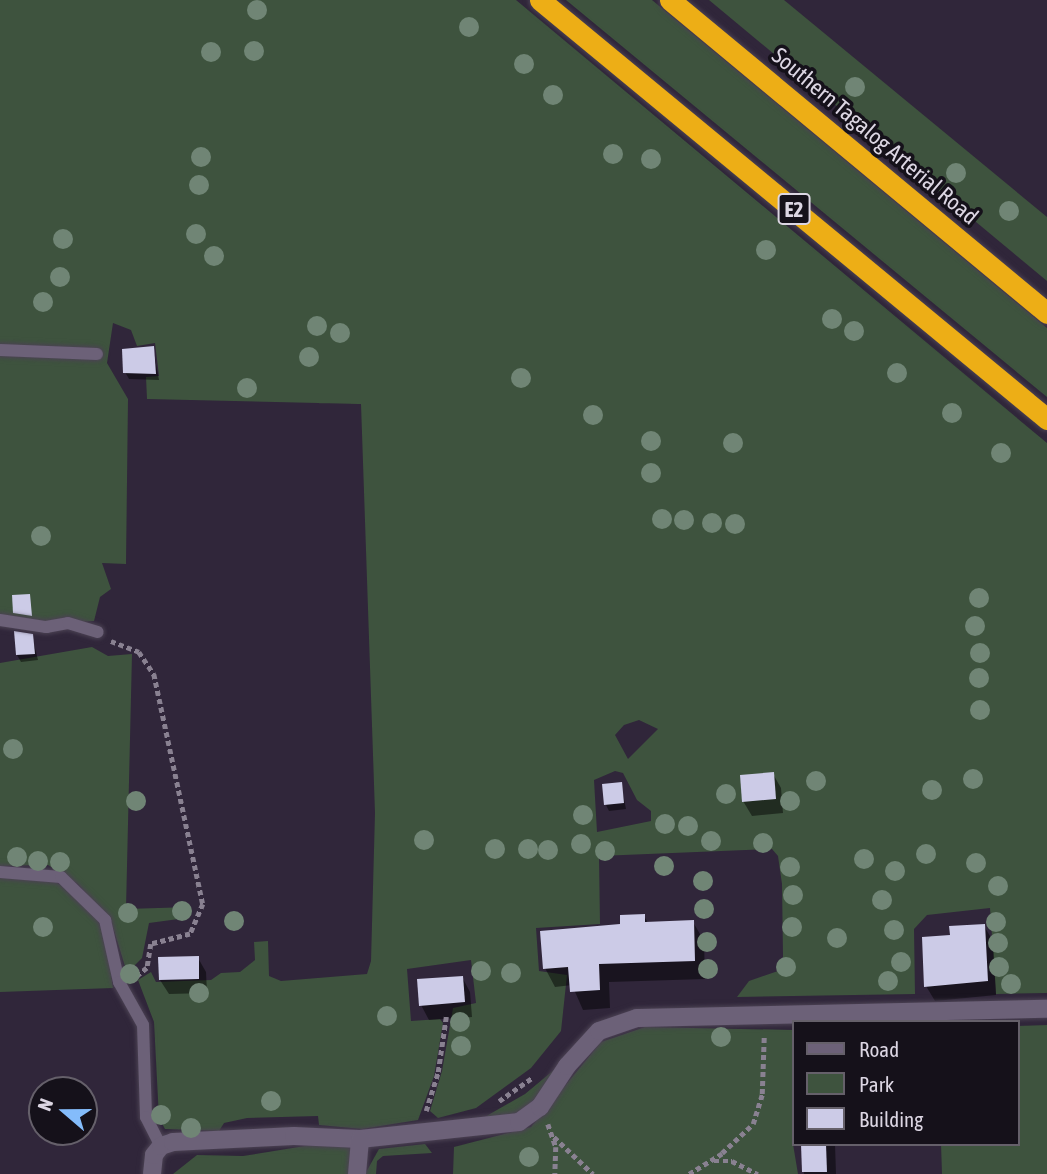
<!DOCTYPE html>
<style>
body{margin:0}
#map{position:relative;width:1047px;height:1174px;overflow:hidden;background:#30263a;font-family:"Asap Condensed",sans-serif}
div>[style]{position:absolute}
.green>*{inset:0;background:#3e533e}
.shadow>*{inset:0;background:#0007}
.building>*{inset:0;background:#cccbe7}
.path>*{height:4.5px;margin-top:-2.25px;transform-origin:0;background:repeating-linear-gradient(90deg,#898191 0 5px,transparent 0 8.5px)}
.roads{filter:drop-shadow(0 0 2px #4b4253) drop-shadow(0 0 2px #4b4253)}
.lane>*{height:12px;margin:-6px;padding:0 6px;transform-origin:6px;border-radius:6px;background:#6c6178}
.street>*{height:18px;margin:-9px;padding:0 9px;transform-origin:9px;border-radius:9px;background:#6c6178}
.highway>*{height:21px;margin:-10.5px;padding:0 10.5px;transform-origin:10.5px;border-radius:10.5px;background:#edae16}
.trees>*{width:20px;height:20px;margin:-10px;border-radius:50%;background:#708575}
span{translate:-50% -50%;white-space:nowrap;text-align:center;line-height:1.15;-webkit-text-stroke:7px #15111a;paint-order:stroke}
.shield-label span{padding:2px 5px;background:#15111a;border:2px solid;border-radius:5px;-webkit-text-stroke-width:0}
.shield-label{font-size:21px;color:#dcd6e3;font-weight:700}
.street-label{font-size:23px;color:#dcd6e3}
.legend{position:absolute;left:792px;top:1020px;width:228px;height:126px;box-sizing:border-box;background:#15111a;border:2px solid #65606a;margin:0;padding:9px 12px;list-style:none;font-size:21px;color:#dcd6e3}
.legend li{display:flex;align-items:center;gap:14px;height:35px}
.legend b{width:35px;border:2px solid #65606a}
.north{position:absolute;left:28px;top:1076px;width:70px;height:70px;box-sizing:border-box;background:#15111a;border:2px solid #65606a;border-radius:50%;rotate:290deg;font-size:19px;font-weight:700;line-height:28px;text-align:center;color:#dcd6e3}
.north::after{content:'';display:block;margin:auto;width:24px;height:32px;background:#84bcfb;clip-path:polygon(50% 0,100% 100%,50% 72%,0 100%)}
</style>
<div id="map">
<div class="green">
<i style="clip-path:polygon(evenodd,0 0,516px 0,1047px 443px,1047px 993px,996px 994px,990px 908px,927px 915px,914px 929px,915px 994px,737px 997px,749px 981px,778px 971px,783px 957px,782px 884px,778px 856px,772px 849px,599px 856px,600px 924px,536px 928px,539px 971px,567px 975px,561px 1031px,531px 1068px,476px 1108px,438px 1118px,430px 1111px,442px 1071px,453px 1008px,476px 1003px,471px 960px,407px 969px,411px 1021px,440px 1019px,443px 1023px,434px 1076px,418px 1120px,362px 1129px,319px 1125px,318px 1116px,247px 1118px,224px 1123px,219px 1131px,165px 1129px,159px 1118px,154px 1022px,138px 980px,151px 972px,156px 982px,211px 980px,221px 973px,240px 972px,255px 960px,254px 942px,268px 941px,269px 976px,281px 981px,367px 974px,371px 961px,375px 813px,361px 404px,147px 399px,146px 377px,159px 376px,155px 343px,137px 346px,131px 330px,113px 323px,107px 363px,128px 399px,126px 564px,102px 563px,111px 589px,100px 597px,94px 621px,47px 624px,0 617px,0 0,639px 720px,658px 729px,628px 759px,615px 735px,624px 725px,639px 720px,0 0,615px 771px,623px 773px,637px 800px,651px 811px,651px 821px,597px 832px,594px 780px,615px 771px)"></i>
<i style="clip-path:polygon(566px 0,652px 0,1047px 328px,1047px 397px)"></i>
<i style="clip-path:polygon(709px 0,784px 0,1047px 217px,1047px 281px)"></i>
<i style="clip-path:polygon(92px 647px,108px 656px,132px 654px,126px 909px,191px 907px,186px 918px,149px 923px,142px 958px,127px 973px,111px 921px,78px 884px,48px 865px,0 866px,0 663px)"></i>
<i style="clip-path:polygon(0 875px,47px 877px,69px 890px,98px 921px,106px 939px,113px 988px,0 992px)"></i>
<i style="clip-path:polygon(1047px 1025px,1047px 1174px,942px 1174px,941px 1144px,1017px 1144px,1017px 1026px)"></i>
<i style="clip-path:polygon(645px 1027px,793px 1030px,793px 1144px,798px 1174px,453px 1174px,454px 1147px,531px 1127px,601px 1042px)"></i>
<i style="clip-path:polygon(555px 1069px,540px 1099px,511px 1118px,483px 1118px,525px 1094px)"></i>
<i style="clip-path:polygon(317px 1144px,352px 1144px,351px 1174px,173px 1174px,197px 1155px,243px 1156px)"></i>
<i style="clip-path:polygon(425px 1144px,432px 1153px,383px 1156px,377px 1161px,376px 1174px,365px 1174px,379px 1149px)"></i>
</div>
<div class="shadow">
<i style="clip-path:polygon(153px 348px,159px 380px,129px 379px,125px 372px)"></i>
<i style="clip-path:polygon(32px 636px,38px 660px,21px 662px,17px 655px)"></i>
<i style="clip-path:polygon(773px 774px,781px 788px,783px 813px,752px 816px,743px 801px)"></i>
<i style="clip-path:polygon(621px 784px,626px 809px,609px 811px,606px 805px)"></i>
<i style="clip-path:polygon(644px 916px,648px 923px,693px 922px,704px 941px,705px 979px,609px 982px,610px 1008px,583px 1010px,572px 985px,555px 987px,545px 968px)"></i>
<i style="clip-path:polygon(984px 926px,993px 941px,996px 995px,935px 1001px,926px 986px,951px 937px)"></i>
<i style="clip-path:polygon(198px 958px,206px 972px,207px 993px,169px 994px,160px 980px)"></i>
<i style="clip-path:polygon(462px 977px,470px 992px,472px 1017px,429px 1020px,421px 1005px)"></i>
<i style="clip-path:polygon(802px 1144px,835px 1144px,836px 1174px,804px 1174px)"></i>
</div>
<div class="building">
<i style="clip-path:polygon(154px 346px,156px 374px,123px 373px,122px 349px)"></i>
<i style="clip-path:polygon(30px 594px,32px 616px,13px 613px,12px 595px)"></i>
<i style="clip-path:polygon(14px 631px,33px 634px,35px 654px,16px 655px)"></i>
<i style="clip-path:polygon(774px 772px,776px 799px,742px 802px,740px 775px)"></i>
<i style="clip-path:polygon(622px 782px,624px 803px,604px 805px,602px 784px)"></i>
<i style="clip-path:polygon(645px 914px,645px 922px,694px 920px,695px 961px,599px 964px,600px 990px,570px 992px,568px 967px,543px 969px,540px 931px,620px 924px,620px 915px)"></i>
<i style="clip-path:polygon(985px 924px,988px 981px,924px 987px,922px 937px,950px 935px,949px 926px)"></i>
<i style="clip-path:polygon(199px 956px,199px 979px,159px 980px,158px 957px)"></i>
<i style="clip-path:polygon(463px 976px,465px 1002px,419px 1006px,417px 979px)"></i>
<i style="clip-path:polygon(801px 1144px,826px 1144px,827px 1172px,802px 1172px)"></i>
</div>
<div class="path">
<i style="left:111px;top:641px;width:30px;rotate:21deg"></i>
<i style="left:139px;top:652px;width:27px;rotate:56deg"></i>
<i style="left:154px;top:674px;width:235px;rotate:78deg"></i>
<i style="left:203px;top:904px;width:33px;rotate:113deg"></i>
<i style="left:190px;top:934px;width:40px;rotate:165.6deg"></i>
<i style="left:151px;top:944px;width:24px;rotate:99deg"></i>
<i style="left:147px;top:968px;width:13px;rotate:141deg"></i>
<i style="left:499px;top:1101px;width:40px;rotate:-34.9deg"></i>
<i style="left:426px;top:1111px;width:41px;rotate:-72.9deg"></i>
<i style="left:438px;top:1072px;width:56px;rotate:-81.7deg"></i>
<i style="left:548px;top:1124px;width:24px;rotate:71deg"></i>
<i style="left:556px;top:1147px;width:27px;rotate:92deg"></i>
<i style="left:554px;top:1137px;width:54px;rotate:43.5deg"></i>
<i style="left:714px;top:1161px;width:18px"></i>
<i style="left:732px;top:1161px;width:29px;rotate:27deg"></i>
<i style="left:689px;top:1174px;width:39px;rotate:-32deg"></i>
<i style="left:722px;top:1153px;width:42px;rotate:-43.1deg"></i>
<i style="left:753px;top:1124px;width:31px;rotate:-73deg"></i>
<i style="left:762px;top:1094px;width:57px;rotate:-88deg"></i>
</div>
<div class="roads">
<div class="lane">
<i style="left:0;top:350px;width:97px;rotate:2.4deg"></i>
<i style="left:0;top:620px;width:47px;rotate:8.7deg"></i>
<i style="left:46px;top:627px;width:22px;rotate:-10deg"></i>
<i style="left:68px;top:623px;width:31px;rotate:17deg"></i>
<i style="left:0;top:872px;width:61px;rotate:4.7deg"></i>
<i style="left:61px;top:877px;width:62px;rotate:44.3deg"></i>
<i style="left:105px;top:920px;width:64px;rotate:77.3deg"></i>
<i style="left:119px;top:982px;width:49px;rotate:60.8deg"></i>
<i style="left:143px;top:1025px;width:92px;rotate:88.1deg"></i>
<i style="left:146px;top:1117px;width:33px;rotate:63deg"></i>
</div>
<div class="street">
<i style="left:152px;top:1174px;width:19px;rotate:-84deg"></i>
<i style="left:154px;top:1155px;width:11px;rotate:-52deg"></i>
<i style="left:161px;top:1146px;width:13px;rotate:-18deg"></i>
<i style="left:173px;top:1142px;width:121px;rotate:-2.8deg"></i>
<i style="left:294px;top:1136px;width:66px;rotate:2.6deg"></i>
<i style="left:360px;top:1139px;width:160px;rotate:-6.1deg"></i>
<i style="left:519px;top:1122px;width:26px;rotate:-36deg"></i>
<i style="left:540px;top:1107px;width:49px;rotate:-56.6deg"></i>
<i style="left:567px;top:1066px;width:47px;rotate:-47.6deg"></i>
<i style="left:599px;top:1031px;width:40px;rotate:-18.9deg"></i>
<i style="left:637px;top:1018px;width:410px;rotate:-1.3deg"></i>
<i style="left:357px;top:1174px;width:35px;rotate:-85deg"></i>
</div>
<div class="highway">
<i style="left:540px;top:0;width:658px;rotate:39.57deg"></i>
<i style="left:670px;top:0;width:490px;rotate:39.7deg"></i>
</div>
</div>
<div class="trees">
<i style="left:257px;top:10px"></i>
<i style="left:469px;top:27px"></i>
<i style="left:254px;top:51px"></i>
<i style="left:211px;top:52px"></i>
<i style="left:524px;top:64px"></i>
<i style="left:855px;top:87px"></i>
<i style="left:553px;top:95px"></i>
<i style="left:613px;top:154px"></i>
<i style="left:201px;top:157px"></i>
<i style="left:651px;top:159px"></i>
<i style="left:956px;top:173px"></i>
<i style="left:199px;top:185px"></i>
<i style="left:1009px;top:211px"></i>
<i style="left:196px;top:234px"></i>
<i style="left:63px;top:239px"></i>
<i style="left:766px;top:250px"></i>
<i style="left:214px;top:256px"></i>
<i style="left:60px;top:277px"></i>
<i style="left:43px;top:302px"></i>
<i style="left:832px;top:319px"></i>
<i style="left:317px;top:326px"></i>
<i style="left:854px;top:331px"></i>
<i style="left:340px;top:333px"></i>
<i style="left:309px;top:357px"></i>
<i style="left:897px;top:373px"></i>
<i style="left:521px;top:378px"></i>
<i style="left:247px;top:388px"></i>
<i style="left:952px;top:413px"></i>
<i style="left:593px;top:415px"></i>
<i style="left:651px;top:441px"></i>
<i style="left:733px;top:443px"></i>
<i style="left:1001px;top:453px"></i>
<i style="left:651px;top:473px"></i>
<i style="left:662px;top:519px"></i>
<i style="left:684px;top:520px"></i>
<i style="left:712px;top:523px"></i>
<i style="left:735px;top:524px"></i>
<i style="left:41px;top:536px"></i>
<i style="left:979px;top:598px"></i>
<i style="left:975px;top:626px"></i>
<i style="left:980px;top:653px"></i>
<i style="left:979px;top:678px"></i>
<i style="left:980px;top:710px"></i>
<i style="left:13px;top:749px"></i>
<i style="left:973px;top:779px"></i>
<i style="left:816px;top:781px"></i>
<i style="left:932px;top:790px"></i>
<i style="left:726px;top:794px"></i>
<i style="left:136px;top:801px"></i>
<i style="left:790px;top:801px"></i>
<i style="left:583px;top:815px"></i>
<i style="left:665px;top:824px"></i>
<i style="left:688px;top:826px"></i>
<i style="left:424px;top:840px"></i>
<i style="left:711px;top:841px"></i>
<i style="left:763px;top:843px"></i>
<i style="left:581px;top:844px"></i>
<i style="left:495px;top:849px"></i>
<i style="left:528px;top:849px"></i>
<i style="left:548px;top:850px"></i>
<i style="left:605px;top:851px"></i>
<i style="left:926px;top:854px"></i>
<i style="left:17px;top:857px"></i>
<i style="left:864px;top:859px"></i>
<i style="left:38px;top:861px"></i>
<i style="left:60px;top:862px"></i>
<i style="left:976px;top:863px"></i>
<i style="left:664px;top:866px"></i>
<i style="left:790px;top:867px"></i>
<i style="left:895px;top:871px"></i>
<i style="left:703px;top:881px"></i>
<i style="left:998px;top:886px"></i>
<i style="left:793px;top:895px"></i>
<i style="left:882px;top:900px"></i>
<i style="left:704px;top:909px"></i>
<i style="left:182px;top:911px"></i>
<i style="left:128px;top:913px"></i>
<i style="left:234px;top:921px"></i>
<i style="left:996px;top:922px"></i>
<i style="left:43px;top:927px"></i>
<i style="left:792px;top:927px"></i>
<i style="left:894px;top:930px"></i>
<i style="left:837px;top:938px"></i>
<i style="left:707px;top:942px"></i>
<i style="left:998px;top:943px"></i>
<i style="left:901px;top:962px"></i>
<i style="left:786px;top:967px"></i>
<i style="left:999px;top:967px"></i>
<i style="left:708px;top:969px"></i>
<i style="left:481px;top:971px"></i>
<i style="left:511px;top:973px"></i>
<i style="left:130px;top:974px"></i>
<i style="left:888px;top:981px"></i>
<i style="left:1011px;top:984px"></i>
<i style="left:199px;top:993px"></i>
<i style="left:387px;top:1016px"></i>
<i style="left:460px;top:1022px"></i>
<i style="left:721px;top:1037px"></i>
<i style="left:461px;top:1046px"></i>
<i style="left:271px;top:1101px"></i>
<i style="left:161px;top:1115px"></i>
<i style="left:191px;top:1128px"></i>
<i style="left:529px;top:1157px"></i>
</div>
<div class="shield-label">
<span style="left:794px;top:209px">E2</span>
</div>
<div class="street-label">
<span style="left:875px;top:136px;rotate:40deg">Southern Tagalog Arterial Road</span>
</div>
<ul class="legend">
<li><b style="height:9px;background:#6c6178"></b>Road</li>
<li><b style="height:19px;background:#3e533e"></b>Park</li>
<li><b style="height:19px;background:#cccbe7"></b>Building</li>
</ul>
<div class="north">N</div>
</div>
